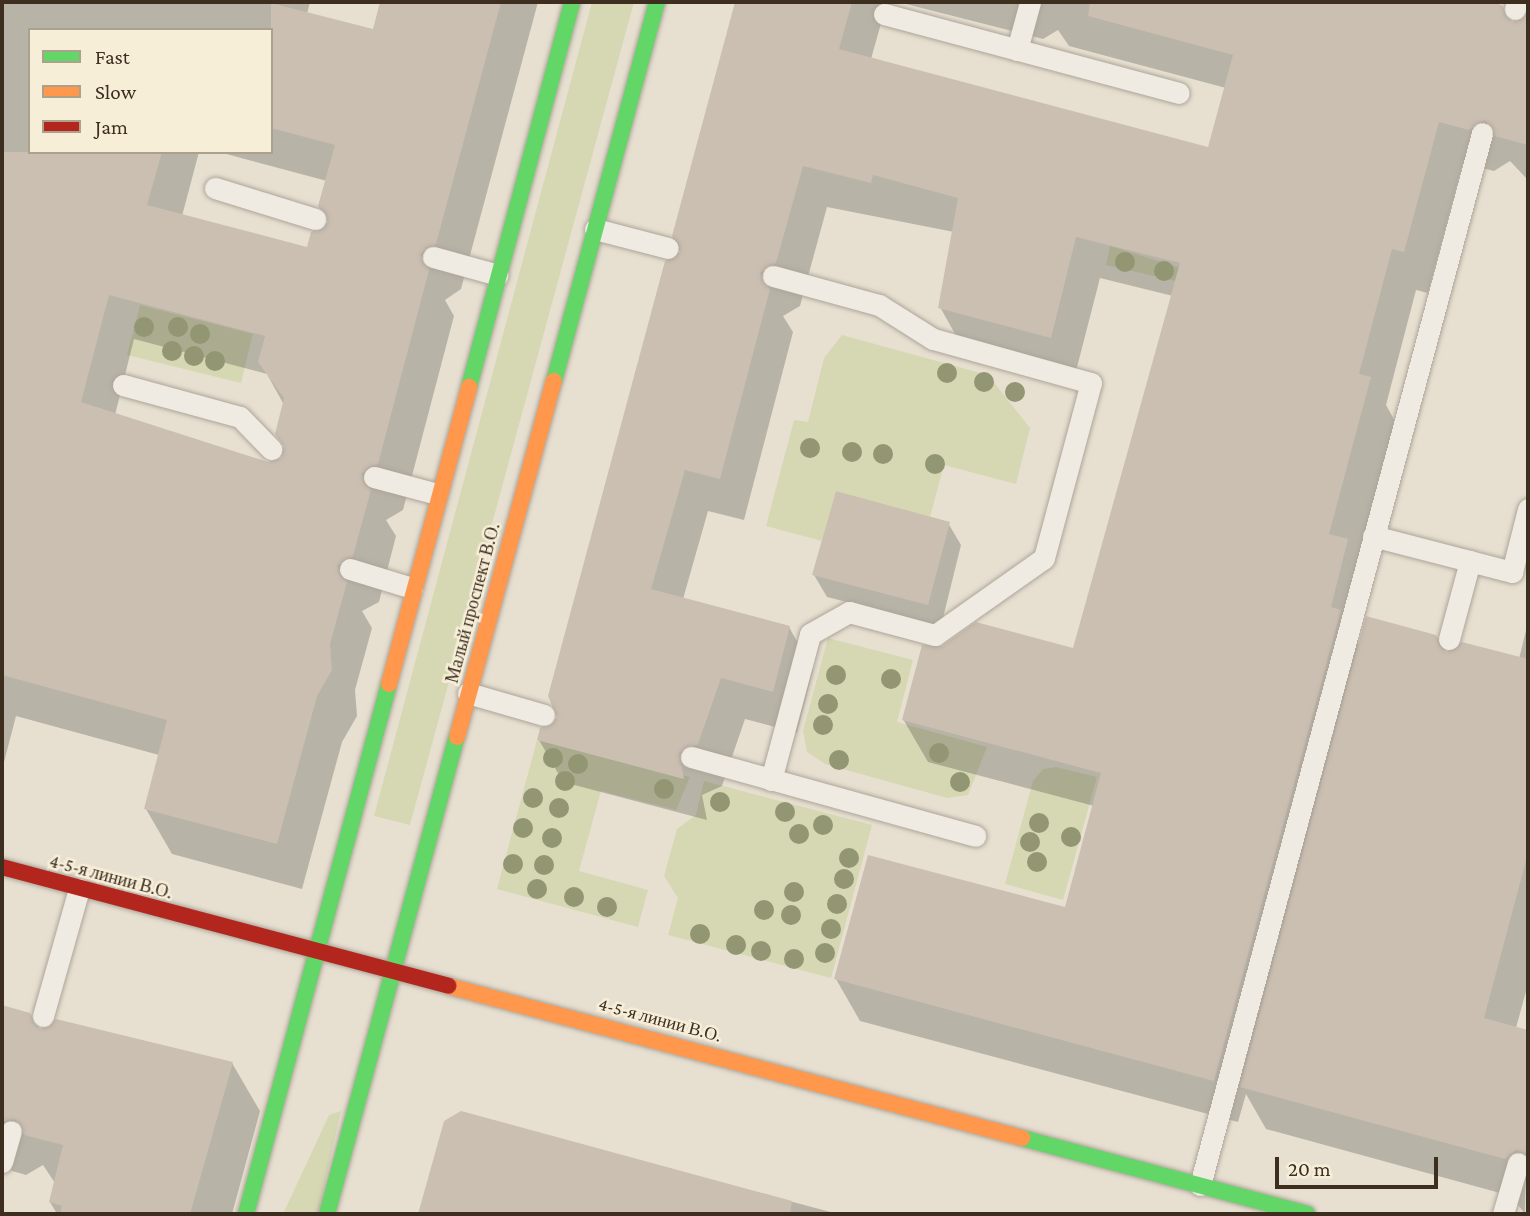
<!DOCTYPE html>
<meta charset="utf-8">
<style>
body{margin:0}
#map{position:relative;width:1530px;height:1216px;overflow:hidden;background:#e7e0d1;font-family:"Crimson Pro",serif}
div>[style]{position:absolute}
.green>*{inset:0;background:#d6d7b3}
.shadow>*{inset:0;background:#0003}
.building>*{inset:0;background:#cbbfb2}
.roads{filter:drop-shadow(0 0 2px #ada599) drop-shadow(0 0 2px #ada599)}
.lane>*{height:21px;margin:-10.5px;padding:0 10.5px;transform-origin:10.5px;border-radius:10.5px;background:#efebe3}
.fast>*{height:16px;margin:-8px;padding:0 8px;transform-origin:8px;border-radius:8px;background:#63d668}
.slow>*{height:16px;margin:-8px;padding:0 8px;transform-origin:8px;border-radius:8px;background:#ff974d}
.jam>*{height:16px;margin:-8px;padding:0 8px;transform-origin:8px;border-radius:8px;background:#b3261e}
.trees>*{width:20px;height:20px;margin:-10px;border-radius:50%;background:#929673}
span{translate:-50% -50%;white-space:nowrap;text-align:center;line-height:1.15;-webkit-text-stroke:5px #f7eed8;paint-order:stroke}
.street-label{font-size:18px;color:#3d2e20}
.frame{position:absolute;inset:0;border:4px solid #3d2e20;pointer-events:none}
.legend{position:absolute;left:28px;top:28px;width:245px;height:126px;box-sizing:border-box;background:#f7eed8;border:2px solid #ada18e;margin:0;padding:9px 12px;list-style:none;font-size:21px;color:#3d2e20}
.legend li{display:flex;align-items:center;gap:14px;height:35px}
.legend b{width:35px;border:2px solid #ada18e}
.scale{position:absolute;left:1275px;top:1157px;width:163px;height:32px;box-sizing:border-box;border:4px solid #3d2e20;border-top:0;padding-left:9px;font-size:21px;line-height:24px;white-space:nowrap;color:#3d2e20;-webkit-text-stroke:5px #f7eed8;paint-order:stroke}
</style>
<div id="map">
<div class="green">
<i style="clip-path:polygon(592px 2px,634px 2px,410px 825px,374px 816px)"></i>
<i style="clip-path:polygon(1110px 246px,1184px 269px,1180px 282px,1106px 265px)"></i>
<i style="clip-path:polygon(140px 305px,253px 334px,241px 383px,127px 355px)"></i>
<i style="clip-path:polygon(842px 335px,988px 375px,1030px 428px,1016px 484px,944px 465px,930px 517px,836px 491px,822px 541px,766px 526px,794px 420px,808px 422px,824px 358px)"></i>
<i style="clip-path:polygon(828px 638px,913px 660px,897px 722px,987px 747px,968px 795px,947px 798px,825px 764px,807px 752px,803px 731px)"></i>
<i style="clip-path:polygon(537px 740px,690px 777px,676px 810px,601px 791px,579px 871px,648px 890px,638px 927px,497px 889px)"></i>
<i style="clip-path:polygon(1056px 767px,1097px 777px,1063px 900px,1005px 884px,1033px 781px,1043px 769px)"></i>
<i style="clip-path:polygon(704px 781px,872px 825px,831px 978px,668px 935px,678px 898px,664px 876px,677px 829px,696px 815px)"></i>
<i style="clip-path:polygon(341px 1111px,318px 1214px,283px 1214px,329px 1115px)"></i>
</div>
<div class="shadow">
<i style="clip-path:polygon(evenodd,2px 2px,310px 2px,307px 14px,374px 32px,382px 2px,538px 2px,461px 289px,445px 300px,454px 316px,403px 510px,386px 520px,396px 536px,379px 602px,362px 611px,372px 628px,355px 690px,357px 716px,342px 742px,302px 889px,172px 854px,146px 809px,159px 755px,16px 716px,2px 770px,2px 2px,30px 30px,271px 30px,271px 152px,219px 152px,327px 181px,330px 223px,308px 249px,182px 216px,199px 152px,30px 152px,30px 30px,2px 2px,134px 339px,267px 374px,284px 405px,276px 434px,285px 448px,282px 459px,268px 464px,115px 415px,134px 339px)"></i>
<i style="clip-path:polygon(736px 2px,887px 2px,871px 59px,1209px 149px,1226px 88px,1069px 46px,1058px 30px,1043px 39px,898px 2px,1483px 2px,1501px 7px,1511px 24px,1528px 14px,1528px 180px,1510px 161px,1494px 171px,1463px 163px,1428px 293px,1416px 290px,1386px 405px,1395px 421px,1357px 640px,1360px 646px,1519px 659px,1528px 622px,1528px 984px,1516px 1028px,1528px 1032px,1525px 1214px,1511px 1196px,1266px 1129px,1246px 1094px,1238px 1122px,860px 1021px,836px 979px,1066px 910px,1094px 806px,928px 762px,903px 719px,1074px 650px,1173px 296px,1100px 278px,1074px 379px,964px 350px,940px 307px,954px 232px,827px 207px,800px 306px,783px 316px,793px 332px,744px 520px,708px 511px,683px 599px,789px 627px,813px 670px,797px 733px,745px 719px,722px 786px,702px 795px,707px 820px,563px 782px,539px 740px,559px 719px,683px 253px,674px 235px)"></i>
<i style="clip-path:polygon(948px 523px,961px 545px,941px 626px,827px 597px,814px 575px)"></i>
<i style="clip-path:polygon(2px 1007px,29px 1014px,40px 1031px,232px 1063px,260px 1111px,232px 1214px,57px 1214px,50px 1202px,55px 1183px,43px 1165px,26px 1175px,2px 1168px)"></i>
<i style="clip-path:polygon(461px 1113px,838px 1214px,420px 1214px,445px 1122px)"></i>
</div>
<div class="building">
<i style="clip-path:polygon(evenodd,380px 2px,501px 2px,436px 244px,420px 254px,429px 270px,378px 464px,361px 474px,371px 490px,353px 556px,337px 566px,347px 582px,330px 644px,332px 670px,317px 696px,277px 844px,144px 809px,167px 720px,2px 675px,2px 152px,162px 152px,147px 205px,307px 247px,311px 232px,328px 222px,318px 206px,335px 145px,271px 128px,271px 3px,373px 29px,380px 2px,109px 295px,265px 336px,258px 362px,284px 398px,275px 434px,284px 446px,281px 458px,268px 462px,81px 402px,109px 295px)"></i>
<i style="clip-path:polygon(735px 2px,852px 2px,839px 49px,1208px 147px,1233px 55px,1088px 16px,1090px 2px,1490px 2px,1502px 5px,1512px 22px,1528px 12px,1528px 145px,1495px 136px,1485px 120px,1469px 130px,1439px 122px,1404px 252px,1392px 249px,1359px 374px,1371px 377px,1329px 534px,1348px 539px,1331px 607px,1341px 610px,1214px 1081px,834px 979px,868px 855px,1065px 907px,1101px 773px,902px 720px,922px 645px,942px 646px,976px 622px,1073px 648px,1180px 263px,1076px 237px,1051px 338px,938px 308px,958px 198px,873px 175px,871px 183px,803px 166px,776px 263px,760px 273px,770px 289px,720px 479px,685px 470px,651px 589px,790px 626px,773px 692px,721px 678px,698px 744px,679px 753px,684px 779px,537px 740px,540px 728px,557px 718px,548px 696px,665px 261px,680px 252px,672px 236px)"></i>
<i style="clip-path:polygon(836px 491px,950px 522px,928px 605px,812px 575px)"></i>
<i style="clip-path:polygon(1366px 616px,1436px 635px,1446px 652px,1462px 642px,1528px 659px,1528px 853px,1484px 1018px,1528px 1030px,1528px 1155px,1516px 1150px,1505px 1159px,1240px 1087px)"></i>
<i style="clip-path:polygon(2px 1005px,30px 1013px,40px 1029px,56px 1019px,233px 1062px,190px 1214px,60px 1214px,62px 1206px,49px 1202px,63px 1145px,24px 1135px,15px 1119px,2px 1122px)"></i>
<i style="clip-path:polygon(461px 1111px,792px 1201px,790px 1214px,418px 1214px,444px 1121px)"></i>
</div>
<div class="roads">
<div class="lane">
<i style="left:1515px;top:9px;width:7px;rotate:-74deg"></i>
<i style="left:884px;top:14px;width:305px;rotate:15deg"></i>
<i style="left:1017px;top:50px;width:50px;rotate:-74.8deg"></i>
<i style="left:215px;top:188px;width:105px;rotate:17.2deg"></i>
<i style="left:595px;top:229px;width:75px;rotate:14.6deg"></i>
<i style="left:433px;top:257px;width:67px;rotate:15.5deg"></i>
<i style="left:123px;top:385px;width:121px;rotate:15.3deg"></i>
<i style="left:240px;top:417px;width:45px;rotate:45.9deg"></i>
<i style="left:374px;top:477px;width:65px;rotate:15.1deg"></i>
<i style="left:1373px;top:536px;width:144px;rotate:14.5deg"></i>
<i style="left:1512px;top:572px;width:65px;rotate:-75.7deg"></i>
<i style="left:350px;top:569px;width:65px;rotate:17deg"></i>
<i style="left:1449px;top:639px;width:81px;rotate:-74.9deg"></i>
<i style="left:468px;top:693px;width:79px;rotate:16.1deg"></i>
<i style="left:691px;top:757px;width:295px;rotate:15.5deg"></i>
<i style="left:771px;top:780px;width:151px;rotate:-75deg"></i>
<i style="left:810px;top:634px;width:45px;rotate:-29.4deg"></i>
<i style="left:849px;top:612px;width:89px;rotate:15deg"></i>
<i style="left:935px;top:635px;width:133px;rotate:-35.2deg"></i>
<i style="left:1044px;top:558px;width:181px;rotate:-75deg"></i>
<i style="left:1091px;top:383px;width:164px;rotate:-164.4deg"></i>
<i style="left:933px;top:339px;width:64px;rotate:-147.8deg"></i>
<i style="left:879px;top:305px;width:110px;rotate:-164.7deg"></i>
<i style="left:43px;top:1016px;width:132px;rotate:-74.2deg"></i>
<i style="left:2px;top:1162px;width:32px;rotate:-74deg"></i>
<i style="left:1200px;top:1185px;width:1089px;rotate:-74.99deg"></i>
<i style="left:1503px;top:1214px;width:53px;rotate:-73.6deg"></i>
</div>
<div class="fast">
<i style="left:554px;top:381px;width:393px;rotate:-74.8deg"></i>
<i style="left:469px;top:387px;width:399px;rotate:-75deg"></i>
<i style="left:1022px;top:1138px;width:295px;rotate:14.9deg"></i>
<i style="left:246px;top:1214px;width:549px;rotate:-74.9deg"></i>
<i style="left:327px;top:1214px;width:494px;rotate:-74.8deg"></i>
</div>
<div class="slow">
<i style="left:389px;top:684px;width:308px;rotate:-74.9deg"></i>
<i style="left:457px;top:737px;width:369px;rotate:-74.8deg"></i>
<i style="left:448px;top:986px;width:594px;rotate:14.83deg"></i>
</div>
<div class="jam">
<i style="left:2px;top:867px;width:462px;rotate:14.9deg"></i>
</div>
</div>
<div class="trees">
<i style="left:1125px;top:262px"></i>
<i style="left:1164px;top:271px"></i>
<i style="left:144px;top:327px"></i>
<i style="left:178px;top:327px"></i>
<i style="left:200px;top:334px"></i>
<i style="left:172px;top:351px"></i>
<i style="left:194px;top:356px"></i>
<i style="left:215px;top:361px"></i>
<i style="left:947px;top:373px"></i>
<i style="left:984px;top:382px"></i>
<i style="left:1015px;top:392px"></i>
<i style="left:810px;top:448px"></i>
<i style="left:852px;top:452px"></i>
<i style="left:883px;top:454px"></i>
<i style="left:935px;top:464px"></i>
<i style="left:836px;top:675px"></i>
<i style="left:891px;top:679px"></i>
<i style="left:828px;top:704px"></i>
<i style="left:823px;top:725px"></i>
<i style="left:939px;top:753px"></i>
<i style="left:553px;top:758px"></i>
<i style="left:839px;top:760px"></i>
<i style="left:578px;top:764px"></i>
<i style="left:565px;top:781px"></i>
<i style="left:960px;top:782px"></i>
<i style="left:664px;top:789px"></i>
<i style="left:533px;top:798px"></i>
<i style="left:720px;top:802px"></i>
<i style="left:559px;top:808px"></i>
<i style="left:785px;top:812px"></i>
<i style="left:1039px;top:823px"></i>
<i style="left:823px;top:825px"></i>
<i style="left:523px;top:828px"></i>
<i style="left:799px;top:834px"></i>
<i style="left:1071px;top:837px"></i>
<i style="left:552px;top:838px"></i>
<i style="left:1030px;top:842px"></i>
<i style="left:849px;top:858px"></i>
<i style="left:1037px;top:862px"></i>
<i style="left:513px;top:864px"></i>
<i style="left:544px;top:865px"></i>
<i style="left:844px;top:879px"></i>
<i style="left:537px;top:889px"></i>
<i style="left:794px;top:892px"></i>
<i style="left:574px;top:897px"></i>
<i style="left:837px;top:904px"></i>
<i style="left:607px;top:907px"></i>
<i style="left:764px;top:910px"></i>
<i style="left:791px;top:915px"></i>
<i style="left:831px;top:929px"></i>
<i style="left:700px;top:934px"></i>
<i style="left:736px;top:945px"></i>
<i style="left:761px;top:951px"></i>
<i style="left:825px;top:953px"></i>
<i style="left:794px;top:959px"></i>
</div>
<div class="street-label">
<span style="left:473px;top:603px;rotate:-75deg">Малый проспект В.О.</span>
<span style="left:111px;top:877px;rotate:15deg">4-5-я линии В.О.</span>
<span style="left:660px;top:1020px;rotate:15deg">4-5-я линии В.О.</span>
</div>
<div class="frame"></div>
<ul class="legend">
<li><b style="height:9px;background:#63d668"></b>Fast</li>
<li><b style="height:9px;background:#ff974d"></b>Slow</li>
<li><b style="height:9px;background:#b3261e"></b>Jam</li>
</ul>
<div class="scale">20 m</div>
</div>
